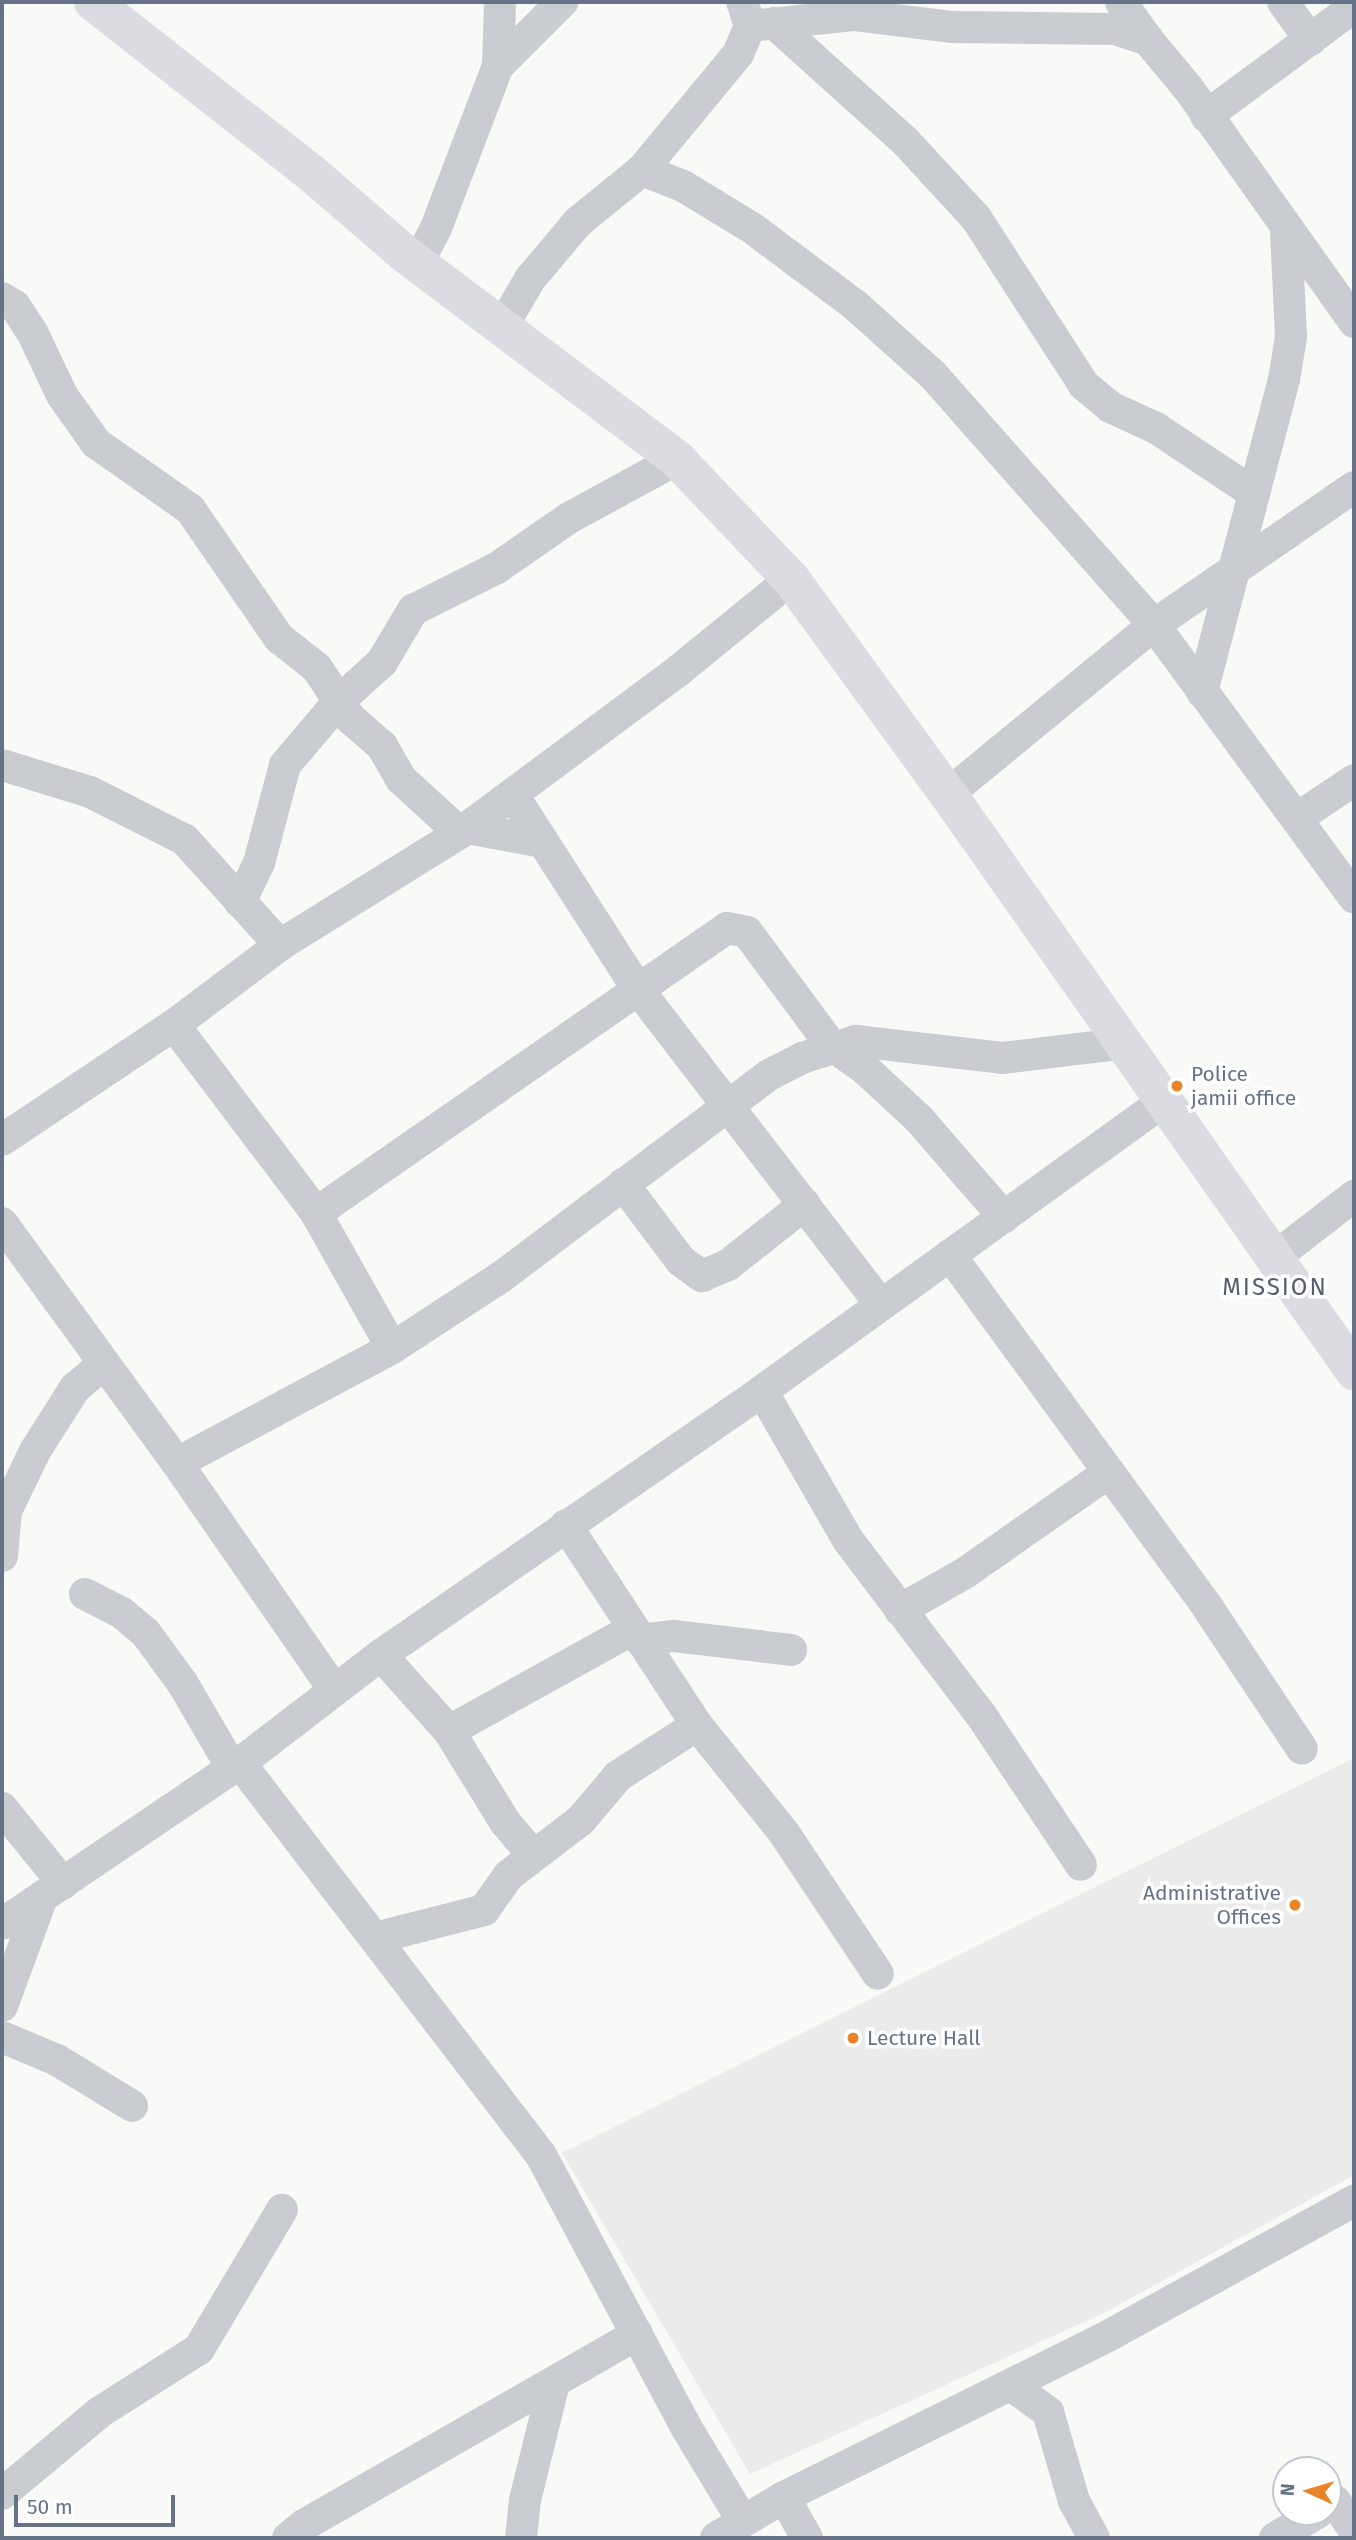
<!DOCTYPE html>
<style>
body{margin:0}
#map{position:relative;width:1356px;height:2540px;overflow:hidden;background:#f9faf7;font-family:"Fira Sans",sans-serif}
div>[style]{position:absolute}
.built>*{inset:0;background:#eaebea}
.minor>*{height:32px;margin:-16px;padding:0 16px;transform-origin:16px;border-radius:16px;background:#c9ccd0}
.major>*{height:38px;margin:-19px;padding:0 19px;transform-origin:19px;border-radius:19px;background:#dadce2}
.dots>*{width:19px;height:19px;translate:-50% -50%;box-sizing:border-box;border:4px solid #fff;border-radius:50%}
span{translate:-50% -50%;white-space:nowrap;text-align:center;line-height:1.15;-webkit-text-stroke:7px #fff;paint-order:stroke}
.poi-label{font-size:21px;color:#677289}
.left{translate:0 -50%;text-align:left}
.right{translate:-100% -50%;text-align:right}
.quarter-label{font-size:24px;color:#565d6e;letter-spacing:2px}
.frame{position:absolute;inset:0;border:4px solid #677289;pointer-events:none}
.north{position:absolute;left:1272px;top:2456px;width:70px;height:70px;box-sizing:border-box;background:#fff;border:2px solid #c2c7d0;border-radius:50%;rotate:274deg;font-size:19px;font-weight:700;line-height:28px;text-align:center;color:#677289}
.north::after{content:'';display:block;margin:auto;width:24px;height:32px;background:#ea8527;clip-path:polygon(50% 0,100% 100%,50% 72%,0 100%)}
.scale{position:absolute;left:14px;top:2495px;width:161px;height:32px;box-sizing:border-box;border:4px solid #677289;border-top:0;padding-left:9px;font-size:21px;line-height:24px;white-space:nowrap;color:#677289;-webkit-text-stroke:5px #fff;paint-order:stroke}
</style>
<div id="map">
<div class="built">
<i style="clip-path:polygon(1354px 1758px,1354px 2175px,1106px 2312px,750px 2474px,562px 2153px)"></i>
</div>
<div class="minor">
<i style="left:1121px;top:2px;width:47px;rotate:54.6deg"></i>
<i style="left:1283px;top:2px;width:47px;rotate:54.6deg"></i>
<i style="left:774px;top:23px;width:176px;rotate:42deg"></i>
<i style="left:905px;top:141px;width:105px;rotate:47.3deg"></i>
<i style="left:976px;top:218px;width:199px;rotate:57.1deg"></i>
<i style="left:1084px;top:385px;width:34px;rotate:40deg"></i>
<i style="left:1110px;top:407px;width:51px;rotate:24.5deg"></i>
<i style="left:1156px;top:428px;width:118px;rotate:33.6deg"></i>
<i style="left:750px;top:26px;width:106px;rotate:-6deg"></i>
<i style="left:855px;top:15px;width:99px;rotate:7deg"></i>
<i style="left:953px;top:27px;width:162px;rotate:0.7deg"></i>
<i style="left:1115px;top:29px;width:35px;rotate:18deg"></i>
<i style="left:1148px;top:40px;width:62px;rotate:50.2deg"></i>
<i style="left:1188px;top:88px;width:287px;rotate:54.6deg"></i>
<i style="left:498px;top:66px;width:91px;rotate:-45deg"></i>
<i style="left:1206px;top:116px;width:184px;rotate:-36.4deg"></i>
<i style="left:642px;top:170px;width:44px;rotate:21.3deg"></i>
<i style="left:683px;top:186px;width:81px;rotate:31.3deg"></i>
<i style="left:752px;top:228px;width:129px;rotate:36.8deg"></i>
<i style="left:855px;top:305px;width:105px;rotate:41.9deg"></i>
<i style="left:933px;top:375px;width:334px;rotate:48.5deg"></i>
<i style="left:1154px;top:625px;width:338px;rotate:53.7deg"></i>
<i style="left:418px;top:262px;width:38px;rotate:-62deg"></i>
<i style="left:436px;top:228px;width:173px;rotate:-69.1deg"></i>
<i style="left:498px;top:66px;width:64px;rotate:-88.2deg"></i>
<i style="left:2px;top:298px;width:15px;rotate:32deg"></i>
<i style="left:15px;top:306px;width:33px;rotate:57deg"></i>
<i style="left:33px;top:334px;width:68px;rotate:64.6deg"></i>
<i style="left:62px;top:395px;width:59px;rotate:54.7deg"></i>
<i style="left:96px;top:443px;width:115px;rotate:35.1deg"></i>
<i style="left:190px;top:509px;width:157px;rotate:55.4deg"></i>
<i style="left:279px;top:638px;width:48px;rotate:38.3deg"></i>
<i style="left:317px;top:668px;width:60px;rotate:56.6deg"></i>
<i style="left:350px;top:718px;width:43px;rotate:41.2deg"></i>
<i style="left:382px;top:746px;width:38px;rotate:60deg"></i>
<i style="left:401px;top:779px;width:80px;rotate:42.5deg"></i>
<i style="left:502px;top:327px;width:56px;rotate:-59.7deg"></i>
<i style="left:530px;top:279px;width:75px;rotate:-49.9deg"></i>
<i style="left:578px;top:222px;width:82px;rotate:-39.1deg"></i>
<i style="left:642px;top:170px;width:151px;rotate:-50.4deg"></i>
<i style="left:738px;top:54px;width:30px;rotate:-67deg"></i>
<i style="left:750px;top:26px;width:25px;rotate:-108deg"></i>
<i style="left:1202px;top:692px;width:323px;rotate:-75.3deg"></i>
<i style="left:1284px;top:380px;width:44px;rotate:-80.8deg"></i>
<i style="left:1291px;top:337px;width:107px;rotate:-92.7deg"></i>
<i style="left:2px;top:765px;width:92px;rotate:17.1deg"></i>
<i style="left:90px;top:792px;width:106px;rotate:26.8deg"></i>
<i style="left:185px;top:840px;width:142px;rotate:47.9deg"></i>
<i style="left:948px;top:794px;width:266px;rotate:-39.4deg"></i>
<i style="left:1154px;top:625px;width:243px;rotate:-34.6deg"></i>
<i style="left:513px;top:795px;width:229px;rotate:57.3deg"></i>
<i style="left:637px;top:988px;width:400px;rotate:52.4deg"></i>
<i style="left:1299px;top:817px;width:66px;rotate:-33.9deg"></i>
<i style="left:467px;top:828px;width:77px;rotate:10.4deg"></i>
<i style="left:240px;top:902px;width:43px;rotate:-64deg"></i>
<i style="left:259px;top:863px;width:101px;rotate:-75.1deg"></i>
<i style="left:285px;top:765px;width:84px;rotate:-49.8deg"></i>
<i style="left:339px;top:701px;width:58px;rotate:-42.2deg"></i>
<i style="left:382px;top:662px;width:61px;rotate:-59.2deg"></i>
<i style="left:413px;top:610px;width:94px;rotate:-26.6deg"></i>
<i style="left:497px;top:568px;width:88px;rotate:-34.8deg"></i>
<i style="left:569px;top:518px;width:123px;rotate:-28.6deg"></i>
<i style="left:174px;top:1025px;width:236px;rotate:52.9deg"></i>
<i style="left:316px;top:1213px;width:155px;rotate:60.6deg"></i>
<i style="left:2px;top:1140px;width:207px;rotate:-33.8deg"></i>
<i style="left:174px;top:1025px;width:133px;rotate:-37deg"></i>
<i style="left:280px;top:945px;width:212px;rotate:-31.9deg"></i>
<i style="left:460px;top:833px;width:272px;rotate:-36.6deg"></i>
<i style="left:678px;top:671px;width:146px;rotate:-39.2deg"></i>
<i style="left:623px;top:1184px;width:96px;rotate:53deg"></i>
<i style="left:681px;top:1261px;width:26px;rotate:36deg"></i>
<i style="left:702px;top:1276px;width:28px;rotate:-23deg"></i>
<i style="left:728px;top:1265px;width:98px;rotate:-38.4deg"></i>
<i style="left:316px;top:1213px;width:500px;rotate:-34.74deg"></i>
<i style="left:727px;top:928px;width:20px;rotate:11deg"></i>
<i style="left:747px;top:932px;width:141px;rotate:53.4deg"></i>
<i style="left:831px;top:1045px;width:42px;rotate:35.2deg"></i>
<i style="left:865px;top:1069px;width:74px;rotate:42.8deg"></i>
<i style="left:919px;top:1119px;width:130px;rotate:49.1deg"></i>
<i style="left:2px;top:1223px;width:297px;rotate:53.9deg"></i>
<i style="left:177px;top:1463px;width:276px;rotate:55.3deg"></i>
<i style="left:950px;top:1255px;width:437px;rotate:53.8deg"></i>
<i style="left:1208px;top:1608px;width:169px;rotate:56.3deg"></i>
<i style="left:1275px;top:1257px;width:100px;rotate:-37.7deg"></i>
<i style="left:762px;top:1391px;width:172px;rotate:60deg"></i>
<i style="left:848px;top:1540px;width:220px;rotate:52.8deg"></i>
<i style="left:981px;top:1715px;width:180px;rotate:56.3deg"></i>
<i style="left:177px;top:1463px;width:244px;rotate:-28.1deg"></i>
<i style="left:392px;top:1348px;width:130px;rotate:-33.1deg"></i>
<i style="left:501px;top:1277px;width:336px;rotate:-37deg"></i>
<i style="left:769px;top:1075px;width:37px;rotate:-27deg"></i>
<i style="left:802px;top:1058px;width:57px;rotate:-17.5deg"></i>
<i style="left:856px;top:1041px;width:147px;rotate:6.6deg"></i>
<i style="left:1002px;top:1058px;width:119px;rotate:-6.8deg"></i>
<i style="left:566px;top:1525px;width:239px;rotate:56.8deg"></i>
<i style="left:697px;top:1725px;width:139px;rotate:51.1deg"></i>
<i style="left:784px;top:1833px;width:169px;rotate:56.3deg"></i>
<i style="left:2px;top:1556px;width:45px;rotate:-84.9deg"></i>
<i style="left:6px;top:1511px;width:67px;rotate:-64.2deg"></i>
<i style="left:35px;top:1451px;width:75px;rotate:-57.6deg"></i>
<i style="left:75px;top:1388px;width:38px;rotate:-40deg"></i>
<i style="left:85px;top:1594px;width:42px;rotate:27.2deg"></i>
<i style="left:122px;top:1613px;width:30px;rotate:40deg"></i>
<i style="left:145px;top:1632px;width:64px;rotate:53.8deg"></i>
<i style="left:183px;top:1684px;width:97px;rotate:59.7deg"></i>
<i style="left:900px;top:1610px;width:75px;rotate:-29.6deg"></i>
<i style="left:965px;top:1573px;width:176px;rotate:-35deg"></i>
<i style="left:640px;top:1640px;width:34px;rotate:-7deg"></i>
<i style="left:674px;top:1636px;width:118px;rotate:6.8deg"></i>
<i style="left:381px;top:1655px;width:102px;rotate:48.2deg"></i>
<i style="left:449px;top:1731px;width:210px;rotate:-29deg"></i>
<i style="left:449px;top:1731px;width:107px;rotate:58.4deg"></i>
<i style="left:505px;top:1822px;width:43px;rotate:49.7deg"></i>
<i style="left:240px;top:1763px;width:496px;rotate:52.5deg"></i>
<i style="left:542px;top:2157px;width:306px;rotate:61.9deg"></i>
<i style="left:686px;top:2427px;width:109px;rotate:58.9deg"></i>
<i style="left:2px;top:1808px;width:97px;rotate:50.9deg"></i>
<i style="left:2px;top:1924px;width:287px;rotate:-34.1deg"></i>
<i style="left:240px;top:1763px;width:178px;rotate:-37.5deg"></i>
<i style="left:381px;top:1655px;width:464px;rotate:-34.7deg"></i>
<i style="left:762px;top:1391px;width:493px;rotate:-35.8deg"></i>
<i style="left:375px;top:1938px;width:113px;rotate:-14.4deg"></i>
<i style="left:484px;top:1910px;width:43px;rotate:-54.5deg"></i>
<i style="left:509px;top:1875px;width:91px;rotate:-37.4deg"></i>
<i style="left:581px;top:1820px;width:57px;rotate:-49.9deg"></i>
<i style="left:618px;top:1776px;width:94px;rotate:-32.8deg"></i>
<i style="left:2px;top:2006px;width:116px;rotate:-69.8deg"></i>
<i style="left:2px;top:2037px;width:60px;rotate:22.7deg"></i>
<i style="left:57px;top:2060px;width:88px;rotate:31.5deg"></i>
<i style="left:1011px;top:2385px;width:46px;rotate:36.1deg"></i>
<i style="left:1048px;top:2412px;width:93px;rotate:73.7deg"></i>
<i style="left:1074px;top:2501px;width:42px;rotate:61.6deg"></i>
<i style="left:2px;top:2494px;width:128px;rotate:-39.9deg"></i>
<i style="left:100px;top:2412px;width:117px;rotate:-32.5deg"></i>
<i style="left:199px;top:2349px;width:162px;rotate:-59.2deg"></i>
<i style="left:784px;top:2497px;width:47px;rotate:60.7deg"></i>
<i style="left:1335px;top:2501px;width:35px;rotate:57deg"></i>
<i style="left:288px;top:2538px;width:21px;rotate:-39deg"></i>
<i style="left:304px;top:2525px;width:384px;rotate:-29.8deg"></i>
<i style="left:521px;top:2538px;width:38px;rotate:-84deg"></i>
<i style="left:525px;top:2500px;width:121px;rotate:-76.1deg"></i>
<i style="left:716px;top:2538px;width:79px;rotate:-31.1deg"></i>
<i style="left:784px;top:2497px;width:362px;rotate:-26.4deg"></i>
<i style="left:1108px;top:2336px;width:281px;rotate:-28.8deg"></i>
<i style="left:1275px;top:2538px;width:51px;rotate:-30.6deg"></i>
</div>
<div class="major">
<i style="left:93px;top:2px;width:276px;rotate:38.1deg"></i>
<i style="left:310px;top:172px;width:125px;rotate:40.8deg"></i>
<i style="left:405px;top:254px;width:341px;rotate:37deg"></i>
<i style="left:677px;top:459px;width:166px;rotate:46.5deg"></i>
<i style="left:791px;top:579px;width:266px;rotate:53.9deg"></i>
<i style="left:948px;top:794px;width:706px;rotate:54.87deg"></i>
</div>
<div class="dots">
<i style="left:1177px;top:1086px;background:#ea8527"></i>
<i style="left:1295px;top:1905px;background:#ea8527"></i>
<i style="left:853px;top:2038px;background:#ea8527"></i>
</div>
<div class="poi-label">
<span class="left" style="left:1191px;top:1086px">Police<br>jamii office</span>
<span class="right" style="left:1281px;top:1905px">Administrative<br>Offices</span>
<span class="left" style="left:867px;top:2038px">Lecture Hall</span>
</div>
<div class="quarter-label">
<span style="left:1275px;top:1288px">MISSION</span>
</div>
<div class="frame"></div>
<div class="north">N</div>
<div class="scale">50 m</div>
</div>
